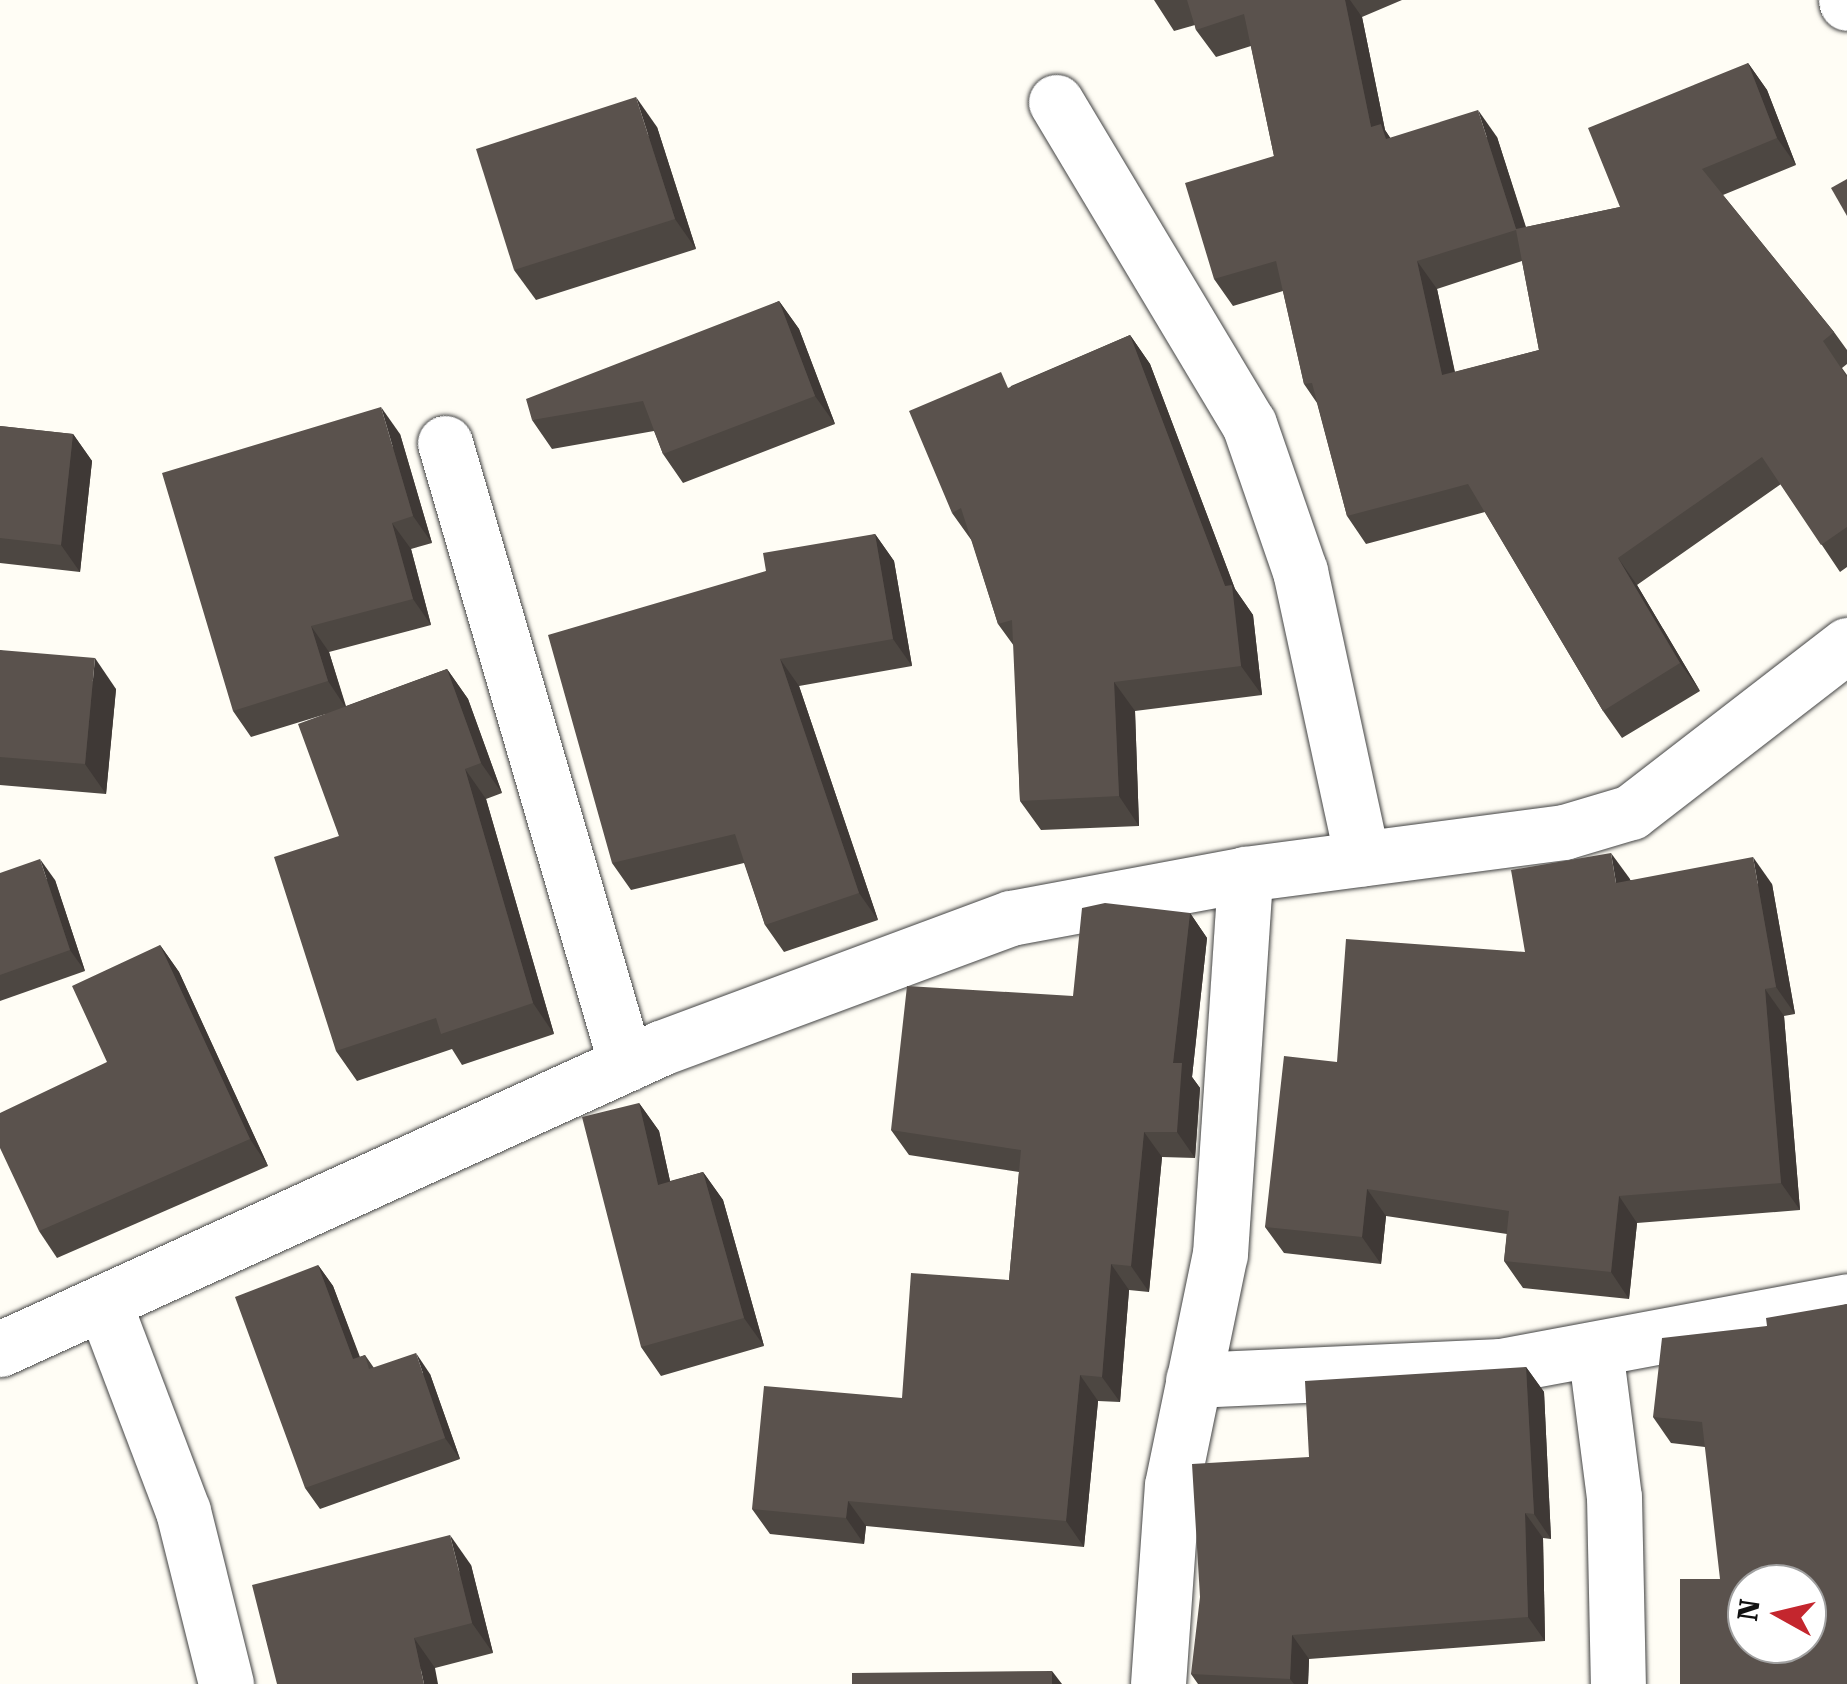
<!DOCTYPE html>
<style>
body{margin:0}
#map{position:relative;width:1847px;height:1684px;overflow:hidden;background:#fffdf5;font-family:"Roboto Serif",serif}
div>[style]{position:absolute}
.roads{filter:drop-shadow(0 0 2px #444) drop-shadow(0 0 2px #444)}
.minor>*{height:55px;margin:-27.5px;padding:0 27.5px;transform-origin:27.5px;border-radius:27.5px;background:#fff}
.wall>*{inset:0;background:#4d4742}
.shaded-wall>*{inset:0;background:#3f3936}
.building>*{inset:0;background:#5a524d}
span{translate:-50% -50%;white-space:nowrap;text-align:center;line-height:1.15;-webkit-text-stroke:10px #fff;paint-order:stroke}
.north{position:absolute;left:1727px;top:1564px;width:100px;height:100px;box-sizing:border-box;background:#fff;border:2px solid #a0a0a0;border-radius:50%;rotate:278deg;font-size:28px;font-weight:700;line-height:40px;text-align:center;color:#111}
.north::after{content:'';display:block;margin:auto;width:35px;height:45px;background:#c4262e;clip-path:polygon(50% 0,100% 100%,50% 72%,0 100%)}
</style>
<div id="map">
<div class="roads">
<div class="minor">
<i style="left:1846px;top:0;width:3px;rotate:72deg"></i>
<i style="left:1056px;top:102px;width:375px;rotate:59.1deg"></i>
<i style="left:1249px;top:424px;width:156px;rotate:70.9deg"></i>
<i style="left:1300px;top:571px;width:294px;rotate:77.8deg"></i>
<i style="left:445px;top:443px;width:647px;rotate:73.75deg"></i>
<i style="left:105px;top:1306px;width:219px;rotate:69.2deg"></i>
<i style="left:183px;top:1511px;width:178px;rotate:76deg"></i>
<i style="left:0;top:1349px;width:726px;rotate:-24.48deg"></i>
<i style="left:661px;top:1048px;width:373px;rotate:-20.4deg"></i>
<i style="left:1011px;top:918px;width:238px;rotate:-10.6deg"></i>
<i style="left:1595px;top:1349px;width:149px;rotate:82.7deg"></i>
<i style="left:1614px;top:1497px;width:187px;rotate:88.8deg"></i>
<i style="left:1193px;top:1380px;width:308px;rotate:-2.6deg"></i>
<i style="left:1501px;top:1366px;width:352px;rotate:-10.6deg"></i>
<i style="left:1158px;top:1684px;width:199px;rotate:-86deg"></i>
<i style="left:1172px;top:1485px;width:236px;rotate:-78.3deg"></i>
<i style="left:1220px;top:1254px;width:381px;rotate:-86.2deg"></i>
<i style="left:1245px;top:874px;width:322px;rotate:-7.5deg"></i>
<i style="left:1564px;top:832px;width:70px;rotate:-16.6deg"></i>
<i style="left:1631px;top:812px;width:273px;rotate:-37.7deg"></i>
</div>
</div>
<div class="wall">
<i style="clip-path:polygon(evenodd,1154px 0,1402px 0,1362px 17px,1385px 130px,1390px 138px,1497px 137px,1526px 227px,1620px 207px,1748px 63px,1767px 90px,1796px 165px,1723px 195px,1834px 332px,1847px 350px,1847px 364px,1842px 368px,1847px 375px,1847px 567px,1840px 572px,1781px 484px,1637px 585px,1700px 691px,1622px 738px,1603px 711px,1485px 512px,1366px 544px,1347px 516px,1317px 403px,1304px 384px,1283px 291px,1233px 306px,1214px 279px,1274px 156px,1251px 46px,1216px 57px,1196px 30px,1195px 25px,1174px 31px,1154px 0,1522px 261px,1539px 350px,1455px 372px,1437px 289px,1522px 261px)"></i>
<i style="clip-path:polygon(657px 127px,696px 249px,536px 300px,514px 270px)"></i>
<i style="clip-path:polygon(779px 301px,799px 329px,835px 424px,683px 483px,663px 454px,654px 431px,552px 449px,532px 420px)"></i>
<i style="clip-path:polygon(1130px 335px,1150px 364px,1235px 589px,1253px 615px,1262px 695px,1135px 711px,1139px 826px,1041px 830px,1020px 801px,1014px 646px,998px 624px,972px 541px,952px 513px,1011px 386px)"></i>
<i style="clip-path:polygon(0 426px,73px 434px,92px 461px,80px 572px,0 563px)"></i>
<i style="clip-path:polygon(400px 434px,432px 543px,411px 549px,431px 625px,329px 652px,346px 706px,447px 669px,468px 699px,502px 793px,486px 799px,554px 1034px,462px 1065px,452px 1049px,357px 1081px,336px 1051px,339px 836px,326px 714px,251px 737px,233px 711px)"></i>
<i style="clip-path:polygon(875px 534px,894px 561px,912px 666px,799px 686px,878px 920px,784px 952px,765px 925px,744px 863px,631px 890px,612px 863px,766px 571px)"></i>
<i style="clip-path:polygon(0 650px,116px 689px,106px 794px,0 785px)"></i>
<i style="clip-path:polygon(0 873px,55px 880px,85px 971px,0 1001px)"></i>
<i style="clip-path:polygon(1630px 880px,1772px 884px,1795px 1014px,1784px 1016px,1800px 1210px,1637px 1223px,1629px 1299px,1523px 1288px,1504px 1261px,1507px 1234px,1386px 1216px,1381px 1264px,1284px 1253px,1265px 1227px,1337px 1062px,1525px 952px)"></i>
<i style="clip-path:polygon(1190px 913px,1207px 938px,1192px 1077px,1200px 1088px,1195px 1158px,1162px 1157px,1149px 1292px,1129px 1290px,1120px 1402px,1098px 1401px,1084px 1547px,866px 1526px,864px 1544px,770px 1534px,752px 1509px,902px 1398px,1009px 1280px,1019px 1172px,909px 1155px,891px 1130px,1073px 996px)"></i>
<i style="clip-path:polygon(160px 945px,179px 972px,268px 1166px,57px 1258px,39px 1231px,107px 1062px)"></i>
<i style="clip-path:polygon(639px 1103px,659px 1131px,670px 1181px,703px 1172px,723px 1200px,764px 1346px,661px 1376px,641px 1347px)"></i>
<i style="clip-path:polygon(318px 1265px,333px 1286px,360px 1357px,365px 1355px,374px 1368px,430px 1374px,460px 1459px,320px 1509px,305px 1488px)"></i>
<i style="clip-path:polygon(1847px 1304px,1705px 1447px,1671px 1443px,1653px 1417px,1767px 1326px)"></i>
<i style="clip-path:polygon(1526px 1367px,1544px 1392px,1551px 1539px,1543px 1538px,1545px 1641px,1309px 1659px,1308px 1684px,1198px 1684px,1191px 1674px,1309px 1457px)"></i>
<i style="clip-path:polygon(471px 1565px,493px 1653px,435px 1668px,277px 1684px)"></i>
</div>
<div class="shaded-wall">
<i style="clip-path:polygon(1345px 0,1350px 0,1362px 17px,1385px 130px,1400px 152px,1371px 127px)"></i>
<i style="clip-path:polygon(1748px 63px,1767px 90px,1796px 165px,1777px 138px)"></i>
<i style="clip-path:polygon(636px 97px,657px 127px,696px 249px,675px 219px)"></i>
<i style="clip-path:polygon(1478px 110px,1497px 137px,1535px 257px,1516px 229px)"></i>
<i style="clip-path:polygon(1417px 261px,1437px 289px,1461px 402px,1442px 375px)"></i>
<i style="clip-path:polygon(779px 301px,799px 329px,835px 424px,815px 396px)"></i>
<i style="clip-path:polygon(1130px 335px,1150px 364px,1235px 589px,1253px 615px,1262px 695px,1241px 666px,1225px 586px)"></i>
<i style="clip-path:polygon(381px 407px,400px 434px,432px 543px,413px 516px)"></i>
<i style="clip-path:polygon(73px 434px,92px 461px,80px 572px,61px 545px)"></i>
<i style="clip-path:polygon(392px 523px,411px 549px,431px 625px,413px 599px)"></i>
<i style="clip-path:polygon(875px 534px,894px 561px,912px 666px,893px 639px)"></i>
<i style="clip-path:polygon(1618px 558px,1637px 585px,1700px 691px,1680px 663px)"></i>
<i style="clip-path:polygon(311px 626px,329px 652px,346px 708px,328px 681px)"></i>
<i style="clip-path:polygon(95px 658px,116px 689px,106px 794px,85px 764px)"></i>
<i style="clip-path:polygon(780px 659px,799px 686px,878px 920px,859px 893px)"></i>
<i style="clip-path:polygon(447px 669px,468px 699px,502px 793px,481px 763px)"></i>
<i style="clip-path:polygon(1114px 682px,1135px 711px,1139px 826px,1119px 796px)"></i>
<i style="clip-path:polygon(465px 769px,486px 799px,554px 1034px,533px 1003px)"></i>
<i style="clip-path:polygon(1611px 853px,1630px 879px,1635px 910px,1616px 883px)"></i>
<i style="clip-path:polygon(1753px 857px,1772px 884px,1795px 1014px,1776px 987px)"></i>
<i style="clip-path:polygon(40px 859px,55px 880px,85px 971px,70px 950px)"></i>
<i style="clip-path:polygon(1190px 913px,1207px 938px,1192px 1077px,1200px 1088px,1195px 1158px,1177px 1132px,1173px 1063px)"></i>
<i style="clip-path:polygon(160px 945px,179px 972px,268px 1166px,250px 1139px)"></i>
<i style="clip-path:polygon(1765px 989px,1784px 1016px,1800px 1210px,1781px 1183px)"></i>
<i style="clip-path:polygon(639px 1103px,659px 1131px,677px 1213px,658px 1185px)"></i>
<i style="clip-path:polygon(1144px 1132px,1162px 1157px,1149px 1292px,1131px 1266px)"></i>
<i style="clip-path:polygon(703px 1172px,723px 1200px,764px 1346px,744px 1318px)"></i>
<i style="clip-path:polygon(1367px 1189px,1386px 1216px,1381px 1264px,1362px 1237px)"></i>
<i style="clip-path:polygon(1619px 1196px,1637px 1223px,1629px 1299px,1611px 1272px)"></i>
<i style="clip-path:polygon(1111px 1264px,1129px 1290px,1120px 1402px,1102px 1377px)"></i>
<i style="clip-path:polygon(318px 1265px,333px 1286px,368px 1380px,353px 1359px)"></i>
<i style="clip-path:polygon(416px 1353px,430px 1374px,460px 1459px,445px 1438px)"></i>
<i style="clip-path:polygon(1526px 1367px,1544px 1392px,1551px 1539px,1534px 1514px)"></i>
<i style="clip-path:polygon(1080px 1375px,1098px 1401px,1084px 1547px,1066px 1521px)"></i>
<i style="clip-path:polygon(848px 1501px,866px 1526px,864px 1544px,846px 1518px)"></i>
<i style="clip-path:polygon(1525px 1513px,1543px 1538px,1545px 1641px,1528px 1617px)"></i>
<i style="clip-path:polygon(450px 1535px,471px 1565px,493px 1653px,472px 1623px)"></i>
<i style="clip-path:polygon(1292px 1635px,1309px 1659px,1308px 1684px,1294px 1684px,1290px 1679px)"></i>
<i style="clip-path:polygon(414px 1638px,435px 1668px,438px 1684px,424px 1684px)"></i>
<i style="clip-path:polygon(1052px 1671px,1062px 1684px,1052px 1684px)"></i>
</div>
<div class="building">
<i style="clip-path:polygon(evenodd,1187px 0,1345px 0,1371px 127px,1381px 124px,1386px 139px,1478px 110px,1516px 229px,1620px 207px,1588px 128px,1748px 63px,1777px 138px,1702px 169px,1834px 332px,1823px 341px,1847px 377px,1847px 527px,1821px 545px,1762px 457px,1618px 558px,1680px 663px,1603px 711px,1468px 484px,1347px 516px,1312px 383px,1304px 384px,1276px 261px,1214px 279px,1185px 183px,1274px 156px,1244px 14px,1196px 30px,1187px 0,1516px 230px,1539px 350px,1442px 375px,1417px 261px,1516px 230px)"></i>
<i style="clip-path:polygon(636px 97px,675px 219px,514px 270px,476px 149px)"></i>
<i style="clip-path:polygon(1847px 179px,1847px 216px,1831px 188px)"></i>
<i style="clip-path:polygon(779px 301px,815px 396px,663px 454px,643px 401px,532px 420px,526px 399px)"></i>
<i style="clip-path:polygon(1130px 335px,1225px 586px,1232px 585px,1241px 666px,1114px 682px,1119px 796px,1020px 801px,1012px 620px,998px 624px,961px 508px,952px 513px,909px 411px,1001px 372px,1008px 388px)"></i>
<i style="clip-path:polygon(381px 407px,413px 516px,392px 523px,413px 599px,311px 626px,328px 681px,233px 711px,162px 473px)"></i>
<i style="clip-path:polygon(0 426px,73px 434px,61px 545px,0 538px)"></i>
<i style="clip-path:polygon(875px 534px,893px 639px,780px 659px,859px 893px,765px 925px,735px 834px,612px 863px,548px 635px,766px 571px,763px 553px)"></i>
<i style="clip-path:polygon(0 650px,95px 658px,85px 764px,0 757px)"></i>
<i style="clip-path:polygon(447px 669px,481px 763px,465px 769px,533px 1003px,441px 1034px,436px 1018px,336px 1051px,274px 857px,339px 836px,298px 724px)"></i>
<i style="clip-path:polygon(1611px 853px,1616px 883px,1753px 857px,1776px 987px,1765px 989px,1781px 1183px,1619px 1196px,1611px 1272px,1504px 1261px,1509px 1211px,1367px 1189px,1362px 1237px,1265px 1227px,1284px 1056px,1337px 1062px,1346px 939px,1525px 952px,1511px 870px)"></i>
<i style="clip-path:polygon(40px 859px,70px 950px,0 975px,0 873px)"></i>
<i style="clip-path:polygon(1105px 903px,1190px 913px,1173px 1063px,1182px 1063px,1177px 1132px,1144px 1132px,1131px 1266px,1111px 1264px,1102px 1377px,1080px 1375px,1066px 1521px,848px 1501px,846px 1518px,752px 1509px,764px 1386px,902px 1398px,911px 1273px,1009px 1280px,1021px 1150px,891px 1130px,907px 986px,1073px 996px,1082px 908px)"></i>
<i style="clip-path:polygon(160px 945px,250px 1139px,39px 1231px,0 1148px,0 1113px,107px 1062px,72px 986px)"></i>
<i style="clip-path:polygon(639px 1103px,658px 1185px,703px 1172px,744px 1318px,641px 1347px,582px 1117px)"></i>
<i style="clip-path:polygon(318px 1265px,353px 1359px,365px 1355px,369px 1369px,416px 1353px,445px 1438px,305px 1488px,235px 1297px)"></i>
<i style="clip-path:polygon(evenodd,1847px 1304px,1847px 1684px,1680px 1684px,1680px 1579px,1720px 1579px,1702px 1422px,1653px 1417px,1662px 1338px,1767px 1326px,1766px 1318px,1847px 1304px,1747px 1584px,1807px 1584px,1807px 1644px,1747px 1644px,1747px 1584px)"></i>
<i style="clip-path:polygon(1526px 1367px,1534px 1514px,1525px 1513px,1528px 1617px,1292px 1635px,1290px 1679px,1191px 1674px,1200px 1597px,1192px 1464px,1309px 1457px,1305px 1381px)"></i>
<i style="clip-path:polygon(450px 1535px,472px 1623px,414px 1638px,424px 1684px,277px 1684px,252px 1585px)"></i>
<i style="clip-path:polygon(1052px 1671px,1052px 1684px,852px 1684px,852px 1673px)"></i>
</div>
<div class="north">N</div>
</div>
